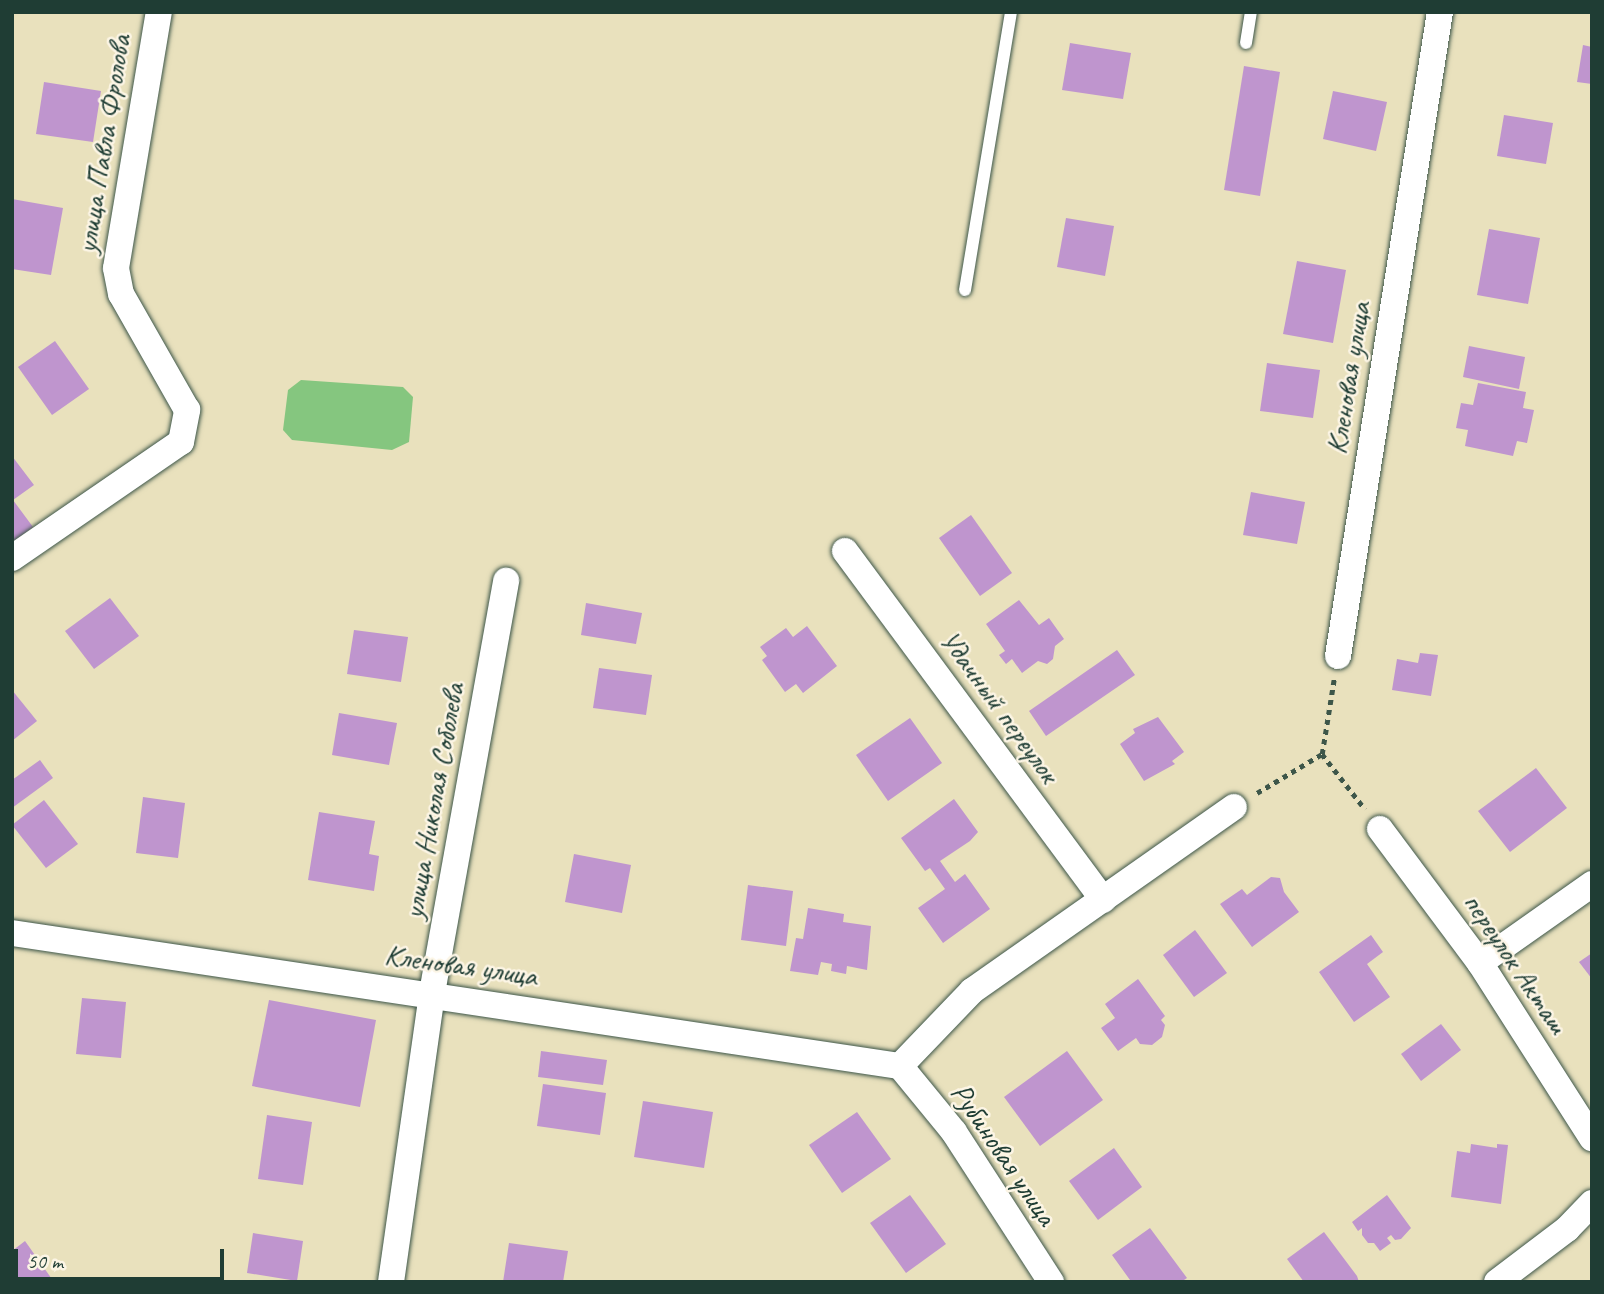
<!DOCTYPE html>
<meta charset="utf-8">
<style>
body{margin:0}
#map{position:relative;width:1604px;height:1294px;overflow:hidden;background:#e9e1bd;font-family:Caveat,sans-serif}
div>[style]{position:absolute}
.green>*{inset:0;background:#85c67f}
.building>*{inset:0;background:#bf95ce}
.path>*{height:4.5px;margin-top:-2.25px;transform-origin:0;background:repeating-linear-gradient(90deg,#3d5649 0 5px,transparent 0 10px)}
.roads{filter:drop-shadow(0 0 2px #3d5649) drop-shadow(0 0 2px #3d5649)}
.lane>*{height:12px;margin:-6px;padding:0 6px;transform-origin:6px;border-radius:6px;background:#fff}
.street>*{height:26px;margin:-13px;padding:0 13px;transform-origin:13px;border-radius:13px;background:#fff}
span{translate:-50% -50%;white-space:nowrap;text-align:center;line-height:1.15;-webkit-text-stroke:5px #fcf5e5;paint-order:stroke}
.street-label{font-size:30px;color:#1f3d34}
.frame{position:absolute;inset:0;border:14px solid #1f3d34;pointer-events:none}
.scale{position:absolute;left:14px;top:1249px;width:210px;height:32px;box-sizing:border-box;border:4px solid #1f3d34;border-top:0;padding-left:9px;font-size:21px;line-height:24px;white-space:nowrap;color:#1f3d34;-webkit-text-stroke:5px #fcf5e5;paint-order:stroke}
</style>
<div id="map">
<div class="green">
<i style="clip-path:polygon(301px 380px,403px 387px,413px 397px,409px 442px,392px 450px,292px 440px,283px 430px,288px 390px)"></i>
</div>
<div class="building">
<i style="clip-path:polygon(1070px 43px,1131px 53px,1123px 99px,1062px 90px)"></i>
<i style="clip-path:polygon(1583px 45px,1592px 47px,1592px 84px,1577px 82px)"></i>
<i style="clip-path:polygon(1244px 66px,1280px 72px,1260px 196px,1224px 190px)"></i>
<i style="clip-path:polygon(44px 82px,101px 91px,93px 142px,36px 134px)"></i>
<i style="clip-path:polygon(1333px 91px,1387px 102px,1376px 151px,1323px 139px)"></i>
<i style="clip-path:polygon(1504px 115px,1553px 123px,1546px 164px,1497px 156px)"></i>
<i style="clip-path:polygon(12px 199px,63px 208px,51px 275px,12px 269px)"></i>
<i style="clip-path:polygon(1066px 218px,1114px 226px,1105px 276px,1057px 267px)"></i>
<i style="clip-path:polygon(1489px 229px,1540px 238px,1528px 304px,1477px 295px)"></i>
<i style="clip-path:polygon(1297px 261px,1346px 270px,1333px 343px,1283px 334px)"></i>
<i style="clip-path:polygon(55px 341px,89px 389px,52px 415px,18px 367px)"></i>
<i style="clip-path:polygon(1469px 346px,1525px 357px,1519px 389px,1463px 377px)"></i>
<i style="clip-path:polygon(1267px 363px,1320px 370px,1313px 418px,1260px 411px)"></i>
<i style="clip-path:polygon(1478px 383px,1526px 392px,1523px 408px,1534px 410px,1527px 443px,1517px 441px,1513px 456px,1465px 446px,1468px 430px,1456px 428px,1461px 403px,1473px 405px)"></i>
<i style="clip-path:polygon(12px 456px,34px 485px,13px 500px,33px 527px,12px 542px)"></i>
<i style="clip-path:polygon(1251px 492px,1305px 502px,1297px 544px,1243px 535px)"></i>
<i style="clip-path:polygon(971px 515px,1012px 573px,980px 596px,939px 538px)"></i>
<i style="clip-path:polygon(110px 598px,139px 636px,94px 669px,65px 631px)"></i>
<i style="clip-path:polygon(1019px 600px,1039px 625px,1049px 618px,1064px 639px,1055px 646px,1053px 659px,1047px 664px,1038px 661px,1022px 673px,1012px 659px,1006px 664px,999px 655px,1005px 651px,986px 624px)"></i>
<i style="clip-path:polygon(586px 603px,642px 613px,636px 644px,581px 635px)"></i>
<i style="clip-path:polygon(807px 626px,837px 666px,803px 693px,796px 684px,785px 692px,762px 660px,767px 656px,760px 647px,786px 628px,793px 637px)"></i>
<i style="clip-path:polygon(354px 630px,408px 637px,401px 682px,347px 674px)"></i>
<i style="clip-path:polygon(1117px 650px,1135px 675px,1046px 736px,1029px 711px)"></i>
<i style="clip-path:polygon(1420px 653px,1438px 655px,1431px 696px,1392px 690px,1397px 659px,1418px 663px)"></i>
<i style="clip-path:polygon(599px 668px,652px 675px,646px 715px,593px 708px)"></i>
<i style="clip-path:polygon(12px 690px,37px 721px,12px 741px)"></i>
<i style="clip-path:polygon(339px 713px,397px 723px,389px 765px,332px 755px)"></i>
<i style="clip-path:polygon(1158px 717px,1184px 752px,1172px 761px,1175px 764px,1144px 781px,1120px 744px,1135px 733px,1133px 729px)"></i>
<i style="clip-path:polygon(910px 718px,942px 763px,888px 801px,856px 755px)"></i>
<i style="clip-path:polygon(40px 760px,53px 778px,12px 808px,12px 780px)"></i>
<i style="clip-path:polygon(1536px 768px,1567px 808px,1510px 852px,1478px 811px)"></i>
<i style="clip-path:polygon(143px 797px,185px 803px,178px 858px,136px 853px)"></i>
<i style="clip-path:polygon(954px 799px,978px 832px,970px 841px,940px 861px,955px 882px,965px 874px,990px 909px,943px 943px,918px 908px,945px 889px,930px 868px,925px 871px,901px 838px)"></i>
<i style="clip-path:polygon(44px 800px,78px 844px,46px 868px,12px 825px)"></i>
<i style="clip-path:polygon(319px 812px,375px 821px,369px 854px,379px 856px,374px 891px,308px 880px)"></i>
<i style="clip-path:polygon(574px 854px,631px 865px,622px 913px,565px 902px)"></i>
<i style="clip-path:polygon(1271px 877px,1280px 878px,1284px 892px,1299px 912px,1252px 947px,1220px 904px,1242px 889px,1247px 895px)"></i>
<i style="clip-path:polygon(748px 885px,793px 891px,786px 946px,741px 940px)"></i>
<i style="clip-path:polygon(808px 908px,844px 914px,843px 922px,871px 926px,867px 970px,847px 966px,846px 974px,831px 971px,832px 964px,821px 962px,818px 975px,790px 971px,796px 938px,803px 939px)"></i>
<i style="clip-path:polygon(1195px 930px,1227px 973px,1194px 997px,1163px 955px)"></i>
<i style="clip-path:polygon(1371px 935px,1383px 952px,1367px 964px,1390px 997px,1354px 1022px,1319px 972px)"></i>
<i style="clip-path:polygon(1592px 953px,1592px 979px,1579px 962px)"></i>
<i style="clip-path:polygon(1138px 979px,1165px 1016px,1161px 1020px,1165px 1025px,1162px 1037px,1152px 1045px,1140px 1044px,1136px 1038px,1118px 1051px,1101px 1028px,1115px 1018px,1105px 1004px)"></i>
<i style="clip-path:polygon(82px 998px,126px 1002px,121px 1058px,76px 1054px)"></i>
<i style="clip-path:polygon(269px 1000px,376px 1020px,360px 1107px,252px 1086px)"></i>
<i style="clip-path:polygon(1441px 1024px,1461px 1050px,1421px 1081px,1401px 1054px)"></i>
<i style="clip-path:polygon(541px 1051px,607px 1060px,603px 1085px,538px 1077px)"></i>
<i style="clip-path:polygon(1067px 1051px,1103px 1100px,1040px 1146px,1004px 1097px)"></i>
<i style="clip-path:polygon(543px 1084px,606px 1093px,600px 1135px,537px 1126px)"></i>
<i style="clip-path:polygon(643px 1101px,713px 1112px,704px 1168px,634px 1157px)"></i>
<i style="clip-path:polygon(857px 1112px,891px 1159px,842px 1193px,809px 1145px)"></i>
<i style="clip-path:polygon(267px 1115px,312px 1122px,303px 1185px,258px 1179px)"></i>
<i style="clip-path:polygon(1471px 1144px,1497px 1148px,1497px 1144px,1508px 1145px,1501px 1204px,1451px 1197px,1457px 1151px,1470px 1153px)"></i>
<i style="clip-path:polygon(1114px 1148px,1142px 1187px,1098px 1220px,1069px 1181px)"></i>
<i style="clip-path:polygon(910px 1195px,946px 1244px,906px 1273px,870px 1223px)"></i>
<i style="clip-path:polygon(1387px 1195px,1411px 1228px,1401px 1239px,1395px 1240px,1391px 1235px,1387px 1238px,1391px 1243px,1380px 1251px,1374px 1243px,1368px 1243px,1362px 1235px,1362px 1228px,1358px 1231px,1352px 1222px)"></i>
<i style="clip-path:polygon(1150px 1228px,1187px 1278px,1181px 1282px,1127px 1282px,1130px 1280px,1112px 1255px)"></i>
<i style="clip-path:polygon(1324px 1232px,1357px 1276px,1359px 1282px,1304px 1282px,1287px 1259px)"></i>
<i style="clip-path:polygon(253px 1233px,303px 1241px,297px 1281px,247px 1273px)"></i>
<i style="clip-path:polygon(25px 1241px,54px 1282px,12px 1282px,12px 1251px)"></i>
<i style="clip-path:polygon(509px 1243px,568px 1251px,563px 1282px,503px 1282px)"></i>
</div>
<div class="path">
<i style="left:1322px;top:754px;width:76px;rotate:-80.9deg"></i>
<i style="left:1257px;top:793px;width:76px;rotate:-31deg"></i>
<i style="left:1322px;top:754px;width:70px;rotate:52deg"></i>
</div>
<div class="roads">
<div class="lane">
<i style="left:1246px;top:43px;width:31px;rotate:-81deg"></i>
<i style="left:965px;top:290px;width:282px;rotate:-80.6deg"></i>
</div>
<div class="street">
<i style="left:845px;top:551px;width:434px;rotate:53.5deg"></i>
<i style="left:12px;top:558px;width:205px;rotate:-34.5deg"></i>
<i style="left:181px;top:442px;width:33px;rotate:-79deg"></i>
<i style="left:187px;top:410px;width:133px;rotate:-119.6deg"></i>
<i style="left:121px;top:294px;width:26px;rotate:-101deg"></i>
<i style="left:116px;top:268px;width:260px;rotate:-80.5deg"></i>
<i style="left:1338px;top:656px;width:652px;rotate:-81deg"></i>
<i style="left:1380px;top:829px;width:167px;rotate:53.3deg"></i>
<i style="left:1480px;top:963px;width:208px;rotate:57.4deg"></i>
<i style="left:12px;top:933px;width:898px;rotate:8.52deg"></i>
<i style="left:1480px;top:963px;width:137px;rotate:-35.2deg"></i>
<i style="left:900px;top:1066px;width:104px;rotate:-46.2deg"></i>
<i style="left:972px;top:991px;width:320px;rotate:-35.1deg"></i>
<i style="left:900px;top:1066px;width:85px;rotate:50.7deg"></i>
<i style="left:954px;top:1132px;width:179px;rotate:57.1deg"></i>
<i style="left:391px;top:1282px;width:292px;rotate:-81.9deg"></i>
<i style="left:432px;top:993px;width:419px;rotate:-79.8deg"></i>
<i style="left:1497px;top:1282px;width:88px;rotate:-37.1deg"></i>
<i style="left:1567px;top:1229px;width:36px;rotate:-46deg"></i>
</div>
</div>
<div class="street-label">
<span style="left:103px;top:144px;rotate:-81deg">улица Павла Фролова</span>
<span style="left:1348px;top:378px;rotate:-81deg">Кленовая улица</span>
<span style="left:1000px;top:706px;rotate:54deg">Удачный переулок</span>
<span style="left:433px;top:801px;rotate:-80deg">улица Николая Соболева</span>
<span style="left:1516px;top:963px;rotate:56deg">переулок Акташ</span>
<span style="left:461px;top:965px;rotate:8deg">Кленовая улица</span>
<span style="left:1004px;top:1154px;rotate:56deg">Рубиновая улица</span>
</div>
<div class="frame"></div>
<div class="scale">50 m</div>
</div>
